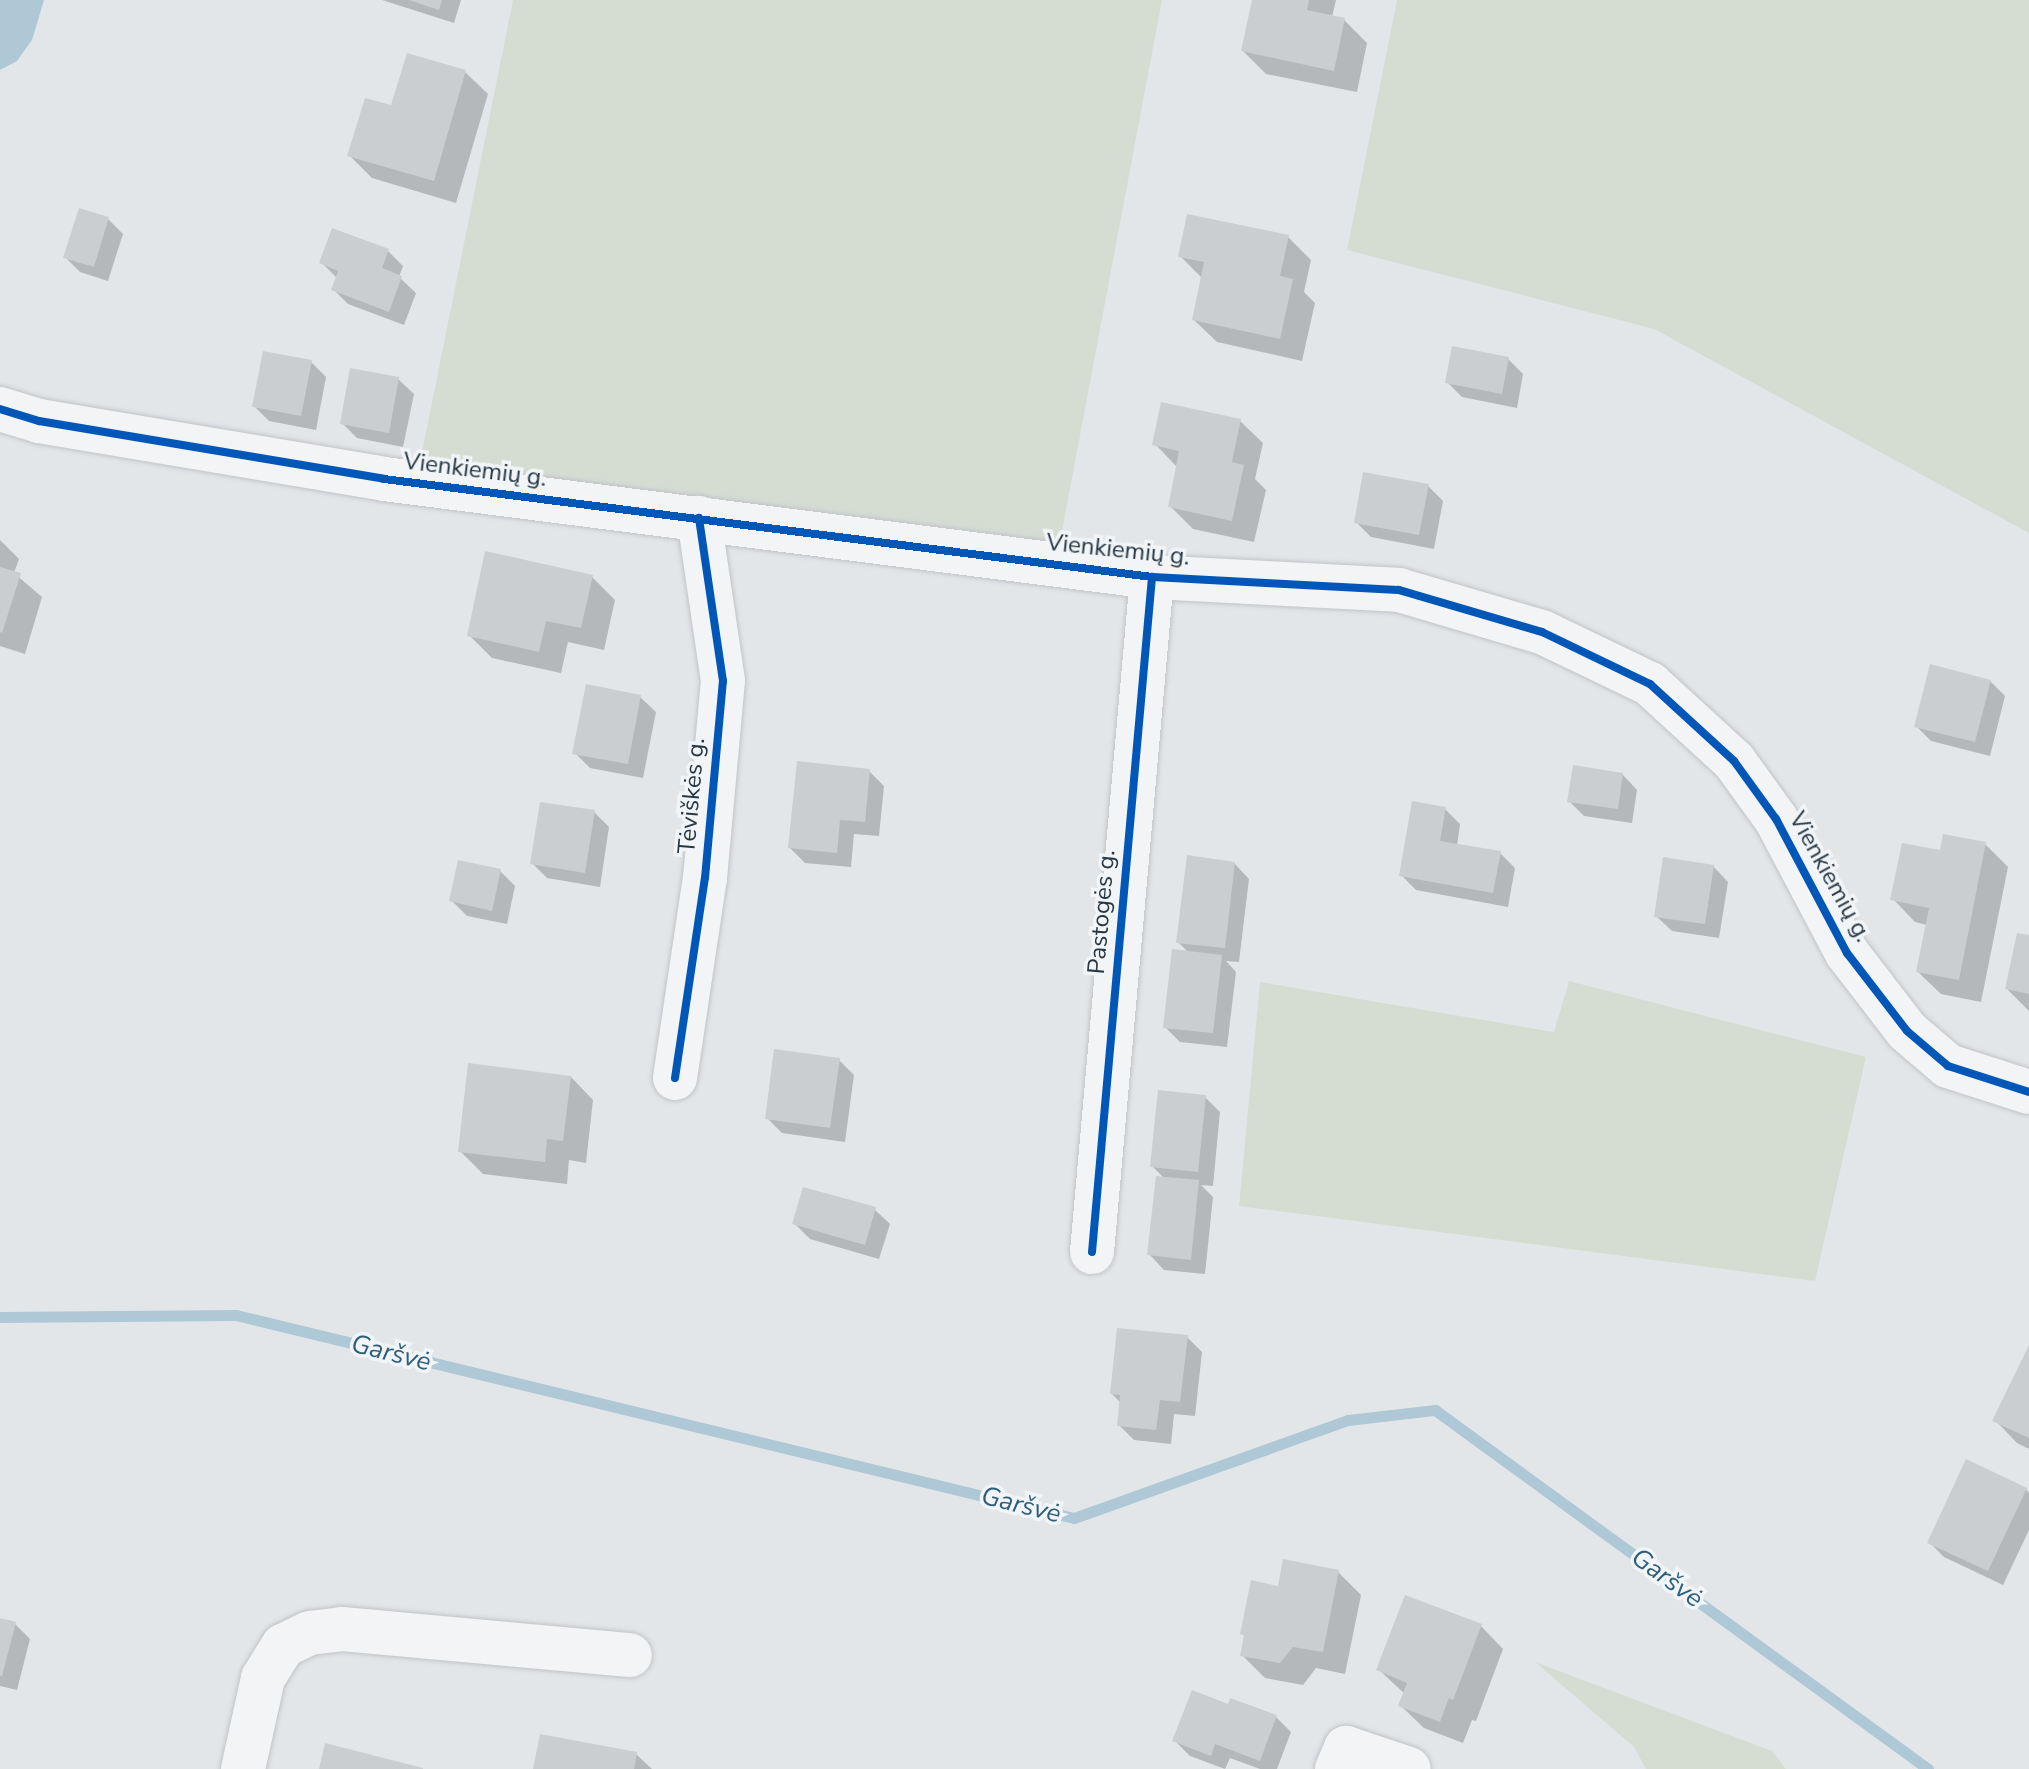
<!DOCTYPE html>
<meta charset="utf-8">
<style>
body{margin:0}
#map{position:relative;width:2029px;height:1769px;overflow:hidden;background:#e3e6e9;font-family:"Nunito Sans",sans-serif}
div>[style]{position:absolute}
.green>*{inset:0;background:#d5ddd3}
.water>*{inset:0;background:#afc8d6}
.shadow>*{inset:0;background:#0003}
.stream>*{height:11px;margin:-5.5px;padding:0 5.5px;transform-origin:5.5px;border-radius:5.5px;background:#afc8d6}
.building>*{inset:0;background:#cbced1}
.roads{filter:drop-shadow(0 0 2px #c1c4c7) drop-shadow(0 0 2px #c1c4c7)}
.minor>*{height:44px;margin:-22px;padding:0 22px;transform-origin:22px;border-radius:22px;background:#f3f4f5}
.cycleway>*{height:8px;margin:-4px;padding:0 4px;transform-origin:4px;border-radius:4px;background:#0057b8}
span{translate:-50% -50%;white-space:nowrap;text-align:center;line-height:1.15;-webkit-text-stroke:7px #f1f5f8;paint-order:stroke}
.street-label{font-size:24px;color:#273744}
.water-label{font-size:26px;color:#2d5e7c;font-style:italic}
</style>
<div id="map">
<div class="green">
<i style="clip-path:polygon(513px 0,1162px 0,1060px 542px,420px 462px)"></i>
<i style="clip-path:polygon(1397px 0,2029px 0,2029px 533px,1654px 329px,1347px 250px)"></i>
<i style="clip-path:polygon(1569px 981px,1866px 1057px,1815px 1281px,1239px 1206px,1260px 982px,1554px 1032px)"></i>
<i style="clip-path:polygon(1535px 1662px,1772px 1751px,1786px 1769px,1646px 1769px,1634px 1747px)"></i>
</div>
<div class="water">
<i style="clip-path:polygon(0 0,44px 0,32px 40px,17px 61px,0 70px)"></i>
</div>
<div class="shadow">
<i style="clip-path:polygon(382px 0,461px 0,454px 23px)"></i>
<i style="clip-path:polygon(1254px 0,1336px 0,1332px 17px,1344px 20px,1367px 43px,1357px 92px,1266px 74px,1243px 51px)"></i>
<i style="clip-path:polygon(465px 72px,488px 94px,456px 203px,372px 178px,350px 156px,393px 108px)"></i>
<i style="clip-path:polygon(108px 219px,123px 234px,108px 281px,80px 272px,65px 257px)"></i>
<i style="clip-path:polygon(1288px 237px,1311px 260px,1304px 292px,1315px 303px,1302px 361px,1217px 342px,1194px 320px,1203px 279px,1180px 256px)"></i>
<i style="clip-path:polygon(388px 251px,403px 266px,399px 277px,416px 293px,404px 325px,348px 304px,333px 289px,337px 278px,322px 263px)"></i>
<i style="clip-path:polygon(1508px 359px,1523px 374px,1517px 408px,1462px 397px,1447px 382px)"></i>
<i style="clip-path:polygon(311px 362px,326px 377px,316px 430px,269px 421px,254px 406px)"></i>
<i style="clip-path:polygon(398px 379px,414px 394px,403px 447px,357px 438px,342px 423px)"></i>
<i style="clip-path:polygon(1240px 421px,1263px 443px,1255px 479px,1266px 490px,1254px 542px,1193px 529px,1170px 506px,1178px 468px,1155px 444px)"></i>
<i style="clip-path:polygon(1428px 486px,1443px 501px,1434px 549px,1371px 537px,1356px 522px)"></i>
<i style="clip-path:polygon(0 540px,19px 559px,14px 573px,42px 597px,25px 654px,0 646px)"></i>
<i style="clip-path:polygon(592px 577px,615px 600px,604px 650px,568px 642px,561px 673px,492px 658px,469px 635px)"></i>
<i style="clip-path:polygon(1990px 681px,2005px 696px,1990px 756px,1931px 741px,1916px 726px)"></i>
<i style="clip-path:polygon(640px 697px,656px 712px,643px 778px,590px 768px,575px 753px)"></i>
<i style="clip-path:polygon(869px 771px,884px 786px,879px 836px,854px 834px,851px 867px,805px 863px,790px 848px)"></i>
<i style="clip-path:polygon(1622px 774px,1637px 790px,1632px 823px,1584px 816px,1569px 801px)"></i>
<i style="clip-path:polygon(1445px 809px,1460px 824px,1457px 846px,1500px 853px,1515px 868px,1508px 907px,1416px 890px,1401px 875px)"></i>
<i style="clip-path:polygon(594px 812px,609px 827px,600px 887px,547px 878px,532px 863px)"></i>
<i style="clip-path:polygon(1985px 844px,2008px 867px,1981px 1002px,1941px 994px,1918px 972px,1927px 925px,1915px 922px,1893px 899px,1941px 852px)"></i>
<i style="clip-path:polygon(1234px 863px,1249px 879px,1239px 962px,1226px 961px,1236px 972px,1227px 1047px,1180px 1042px,1165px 1027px,1189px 953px,1178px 942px)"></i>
<i style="clip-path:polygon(1713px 866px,1728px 882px,1719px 938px,1672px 931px,1656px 916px)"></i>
<i style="clip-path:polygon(500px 871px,515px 886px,507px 924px,467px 916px,452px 901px)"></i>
<i style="clip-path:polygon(2029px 937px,2029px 1011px,2007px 989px)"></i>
<i style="clip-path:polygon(839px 1060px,854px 1075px,845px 1142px,782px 1133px,767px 1118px)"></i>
<i style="clip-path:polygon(571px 1077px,593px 1100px,586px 1163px,569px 1160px,567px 1184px,483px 1174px,460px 1151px)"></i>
<i style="clip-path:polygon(1205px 1097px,1220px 1112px,1213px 1186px,1201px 1185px,1213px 1197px,1205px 1274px,1164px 1270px,1149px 1254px,1165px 1179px,1152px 1166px)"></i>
<i style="clip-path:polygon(874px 1209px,890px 1224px,879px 1259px,810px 1239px,795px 1224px)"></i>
<i style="clip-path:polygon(1187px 1337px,1202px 1352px,1195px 1416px,1174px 1414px,1171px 1444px,1134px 1440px,1119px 1425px,1121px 1403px,1112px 1394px)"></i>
<i style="clip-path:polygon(2029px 1350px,2029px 1449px,2017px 1443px,1995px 1420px)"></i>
<i style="clip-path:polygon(2026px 1489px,2029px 1493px,2029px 1530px,2003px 1585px,1944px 1557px,1929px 1542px)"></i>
<i style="clip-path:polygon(1338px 1572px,1361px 1595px,1345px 1674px,1316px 1668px,1303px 1685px,1265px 1678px,1242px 1655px,1246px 1637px,1242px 1634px,1280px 1589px)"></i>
<i style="clip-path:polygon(0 1620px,15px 1624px,30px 1639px,17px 1690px,0 1686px)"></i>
<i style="clip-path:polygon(1481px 1626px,1503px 1649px,1476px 1721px,1472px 1720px,1463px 1743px,1424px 1728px,1401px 1706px,1405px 1694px,1379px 1670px)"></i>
<i style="clip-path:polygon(1229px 1707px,1276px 1717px,1291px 1732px,1277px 1769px,1260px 1769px,1230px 1758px,1225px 1769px,1190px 1756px,1175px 1741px)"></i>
<i style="clip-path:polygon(636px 1754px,652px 1769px,535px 1769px)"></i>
</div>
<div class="stream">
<i style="left:0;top:1317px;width:236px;rotate:-0.5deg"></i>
<i style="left:236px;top:1315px;width:862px;rotate:13.62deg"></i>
<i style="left:1074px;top:1518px;width:291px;rotate:-19.7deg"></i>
<i style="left:1348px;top:1420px;width:88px;rotate:-6.6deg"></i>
<i style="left:1435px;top:1410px;width:610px;rotate:36.06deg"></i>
</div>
<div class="building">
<i style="clip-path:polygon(409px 0,442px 0,439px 10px)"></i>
<i style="clip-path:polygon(1252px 0,1309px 0,1307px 10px,1345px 18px,1334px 71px,1241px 51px)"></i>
<i style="clip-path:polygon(407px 53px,466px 70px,434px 181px,347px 156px,365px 98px,391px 105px)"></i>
<i style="clip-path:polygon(79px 208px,109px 217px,94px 267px,63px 258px)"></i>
<i style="clip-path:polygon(1187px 214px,1289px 235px,1280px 276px,1293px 279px,1280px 339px,1192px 320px,1204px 262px,1178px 257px)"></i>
<i style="clip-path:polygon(332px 228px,389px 249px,382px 268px,402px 276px,389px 312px,331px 290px,338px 271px,319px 263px)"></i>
<i style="clip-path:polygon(1452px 346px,1509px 357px,1502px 394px,1445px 383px)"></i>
<i style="clip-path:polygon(263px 351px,312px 360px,301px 416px,252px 407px)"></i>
<i style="clip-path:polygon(350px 368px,399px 377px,389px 433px,340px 424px)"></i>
<i style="clip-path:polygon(1161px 402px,1241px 419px,1232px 462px,1244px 465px,1232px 521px,1168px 507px,1179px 451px,1152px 445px)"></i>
<i style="clip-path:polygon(1363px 472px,1429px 484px,1419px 535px,1354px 523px)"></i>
<i style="clip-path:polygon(485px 551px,593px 575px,581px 628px,546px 621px,539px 652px,467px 636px)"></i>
<i style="clip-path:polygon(0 567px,21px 573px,2px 633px,0 632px)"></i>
<i style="clip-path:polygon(1930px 664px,1991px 680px,1975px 742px,1914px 727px)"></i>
<i style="clip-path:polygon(586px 684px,641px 695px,628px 764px,572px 754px)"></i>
<i style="clip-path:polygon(797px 761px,870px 769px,865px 822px,840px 820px,837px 853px,788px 848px)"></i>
<i style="clip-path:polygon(1573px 765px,1623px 773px,1618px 809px,1567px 802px)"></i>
<i style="clip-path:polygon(1412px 801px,1446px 807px,1440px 841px,1501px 851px,1493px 893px,1399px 876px)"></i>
<i style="clip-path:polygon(540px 802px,595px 810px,585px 873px,530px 864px)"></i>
<i style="clip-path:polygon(1943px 834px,1986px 842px,1959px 980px,1916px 972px,1929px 908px,1890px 900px,1902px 843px,1940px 850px)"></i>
<i style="clip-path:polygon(1187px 855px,1235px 862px,1225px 948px,1176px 943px)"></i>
<i style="clip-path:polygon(1663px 857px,1714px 865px,1705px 924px,1654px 917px)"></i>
<i style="clip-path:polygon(458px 860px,501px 869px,492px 911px,449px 901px)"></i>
<i style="clip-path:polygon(2017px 933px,2029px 935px,2029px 994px,2005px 989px)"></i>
<i style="clip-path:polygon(1172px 949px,1222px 955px,1213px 1033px,1163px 1028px)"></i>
<i style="clip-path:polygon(774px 1049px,840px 1058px,830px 1128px,765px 1119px)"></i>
<i style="clip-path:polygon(468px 1063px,571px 1076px,563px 1141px,547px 1139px,545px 1162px,458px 1152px)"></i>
<i style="clip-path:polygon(1158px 1090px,1206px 1095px,1198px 1172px,1150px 1167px)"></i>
<i style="clip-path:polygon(1156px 1176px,1199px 1180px,1191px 1260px,1147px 1255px)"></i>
<i style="clip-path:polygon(803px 1187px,876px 1207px,865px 1245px,792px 1224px)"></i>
<i style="clip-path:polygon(1117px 1328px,1188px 1335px,1180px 1402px,1160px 1400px,1156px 1430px,1117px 1426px,1120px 1395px,1110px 1394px)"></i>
<i style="clip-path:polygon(2029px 1345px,2029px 1438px,1992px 1421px)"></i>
<i style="clip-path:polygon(1966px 1459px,2027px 1488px,1988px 1571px,1927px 1543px)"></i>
<i style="clip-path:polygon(1283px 1559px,1339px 1570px,1323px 1652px,1293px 1647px,1280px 1663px,1240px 1656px,1244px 1635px,1240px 1634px,1251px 1580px,1278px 1586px)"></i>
<i style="clip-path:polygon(1405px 1595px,1482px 1624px,1453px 1700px,1449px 1698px,1440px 1722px,1398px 1706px,1407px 1683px,1376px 1670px)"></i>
<i style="clip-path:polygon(0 1618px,16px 1622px,2px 1676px,0 1676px)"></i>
<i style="clip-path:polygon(1192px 1690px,1228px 1704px,1230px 1698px,1277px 1715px,1260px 1761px,1215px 1744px,1211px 1756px,1172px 1741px)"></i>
<i style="clip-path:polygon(540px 1734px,637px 1752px,634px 1769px,533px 1769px)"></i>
<i style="clip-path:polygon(325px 1743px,423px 1768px,423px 1769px,319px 1769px)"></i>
</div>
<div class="roads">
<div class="minor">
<i style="left:0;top:409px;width:41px;rotate:17.1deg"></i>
<i style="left:39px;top:421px;width:350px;rotate:9.5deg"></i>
<i style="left:384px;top:479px;width:774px;rotate:7.27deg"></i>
<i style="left:1152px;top:577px;width:247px;rotate:3deg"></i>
<i style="left:1399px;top:590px;width:149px;rotate:16.4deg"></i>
<i style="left:1542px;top:632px;width:120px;rotate:25.7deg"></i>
<i style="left:1650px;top:684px;width:114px;rotate:42.5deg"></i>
<i style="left:1734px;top:761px;width:72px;rotate:54.1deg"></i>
<i style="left:1776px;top:819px;width:152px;rotate:62.1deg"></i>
<i style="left:1847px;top:953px;width:98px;rotate:52.4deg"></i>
<i style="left:1907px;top:1031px;width:54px;rotate:40.5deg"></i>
<i style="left:1948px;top:1066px;width:85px;rotate:17.8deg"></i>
<i style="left:675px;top:1078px;width:202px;rotate:-81.5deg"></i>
<i style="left:705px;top:878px;width:198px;rotate:-84.8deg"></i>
<i style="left:723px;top:681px;width:165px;rotate:-98.4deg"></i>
<i style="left:1092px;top:1252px;width:678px;rotate:-84.92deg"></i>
<i style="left:243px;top:1769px;width:93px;rotate:-77.6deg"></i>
<i style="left:263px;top:1678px;width:38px;rotate:-58deg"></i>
<i style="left:283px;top:1646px;width:30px;rotate:-26deg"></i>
<i style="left:310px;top:1633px;width:32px;rotate:-7deg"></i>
<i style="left:342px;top:1629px;width:289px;rotate:5.2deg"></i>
<i style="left:1337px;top:1769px;width:23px;rotate:-67deg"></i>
<i style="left:1346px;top:1748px;width:66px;rotate:18.4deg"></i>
</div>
</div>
<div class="cycleway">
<i style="left:0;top:409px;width:41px;rotate:17.1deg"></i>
<i style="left:39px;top:421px;width:350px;rotate:9.5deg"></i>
<i style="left:384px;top:479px;width:774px;rotate:7.27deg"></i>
<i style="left:1152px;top:577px;width:247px;rotate:3deg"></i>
<i style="left:1399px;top:590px;width:149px;rotate:16.4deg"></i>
<i style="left:1542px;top:632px;width:120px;rotate:25.7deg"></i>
<i style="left:1650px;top:684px;width:114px;rotate:42.5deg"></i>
<i style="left:1734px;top:761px;width:72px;rotate:54.1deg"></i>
<i style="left:1776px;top:819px;width:152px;rotate:62.1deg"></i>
<i style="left:1847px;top:953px;width:98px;rotate:52.4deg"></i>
<i style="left:1907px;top:1031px;width:54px;rotate:40.5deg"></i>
<i style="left:1948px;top:1066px;width:85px;rotate:17.8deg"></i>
<i style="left:675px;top:1078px;width:202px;rotate:-81.5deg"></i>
<i style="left:705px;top:878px;width:198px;rotate:-84.8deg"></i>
<i style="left:723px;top:681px;width:165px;rotate:-98.4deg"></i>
<i style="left:1092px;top:1252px;width:678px;rotate:-84.92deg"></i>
</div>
<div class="street-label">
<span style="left:475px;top:470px;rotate:7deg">Vienkiemių g.</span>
<span style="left:1118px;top:550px;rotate:6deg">Vienkiemių g.</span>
<span style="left:692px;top:796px;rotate:-85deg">Tėviškės g.</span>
<span style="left:1830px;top:877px;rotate:61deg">Vienkiemių g.</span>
<span style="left:1102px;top:912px;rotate:-85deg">Pastogės g.</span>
</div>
<div class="water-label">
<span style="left:391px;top:1353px;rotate:14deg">Garšvė</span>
<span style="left:1021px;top:1505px;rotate:14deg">Garšvė</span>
<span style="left:1667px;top:1578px;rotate:36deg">Garšvė</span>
</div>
</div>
